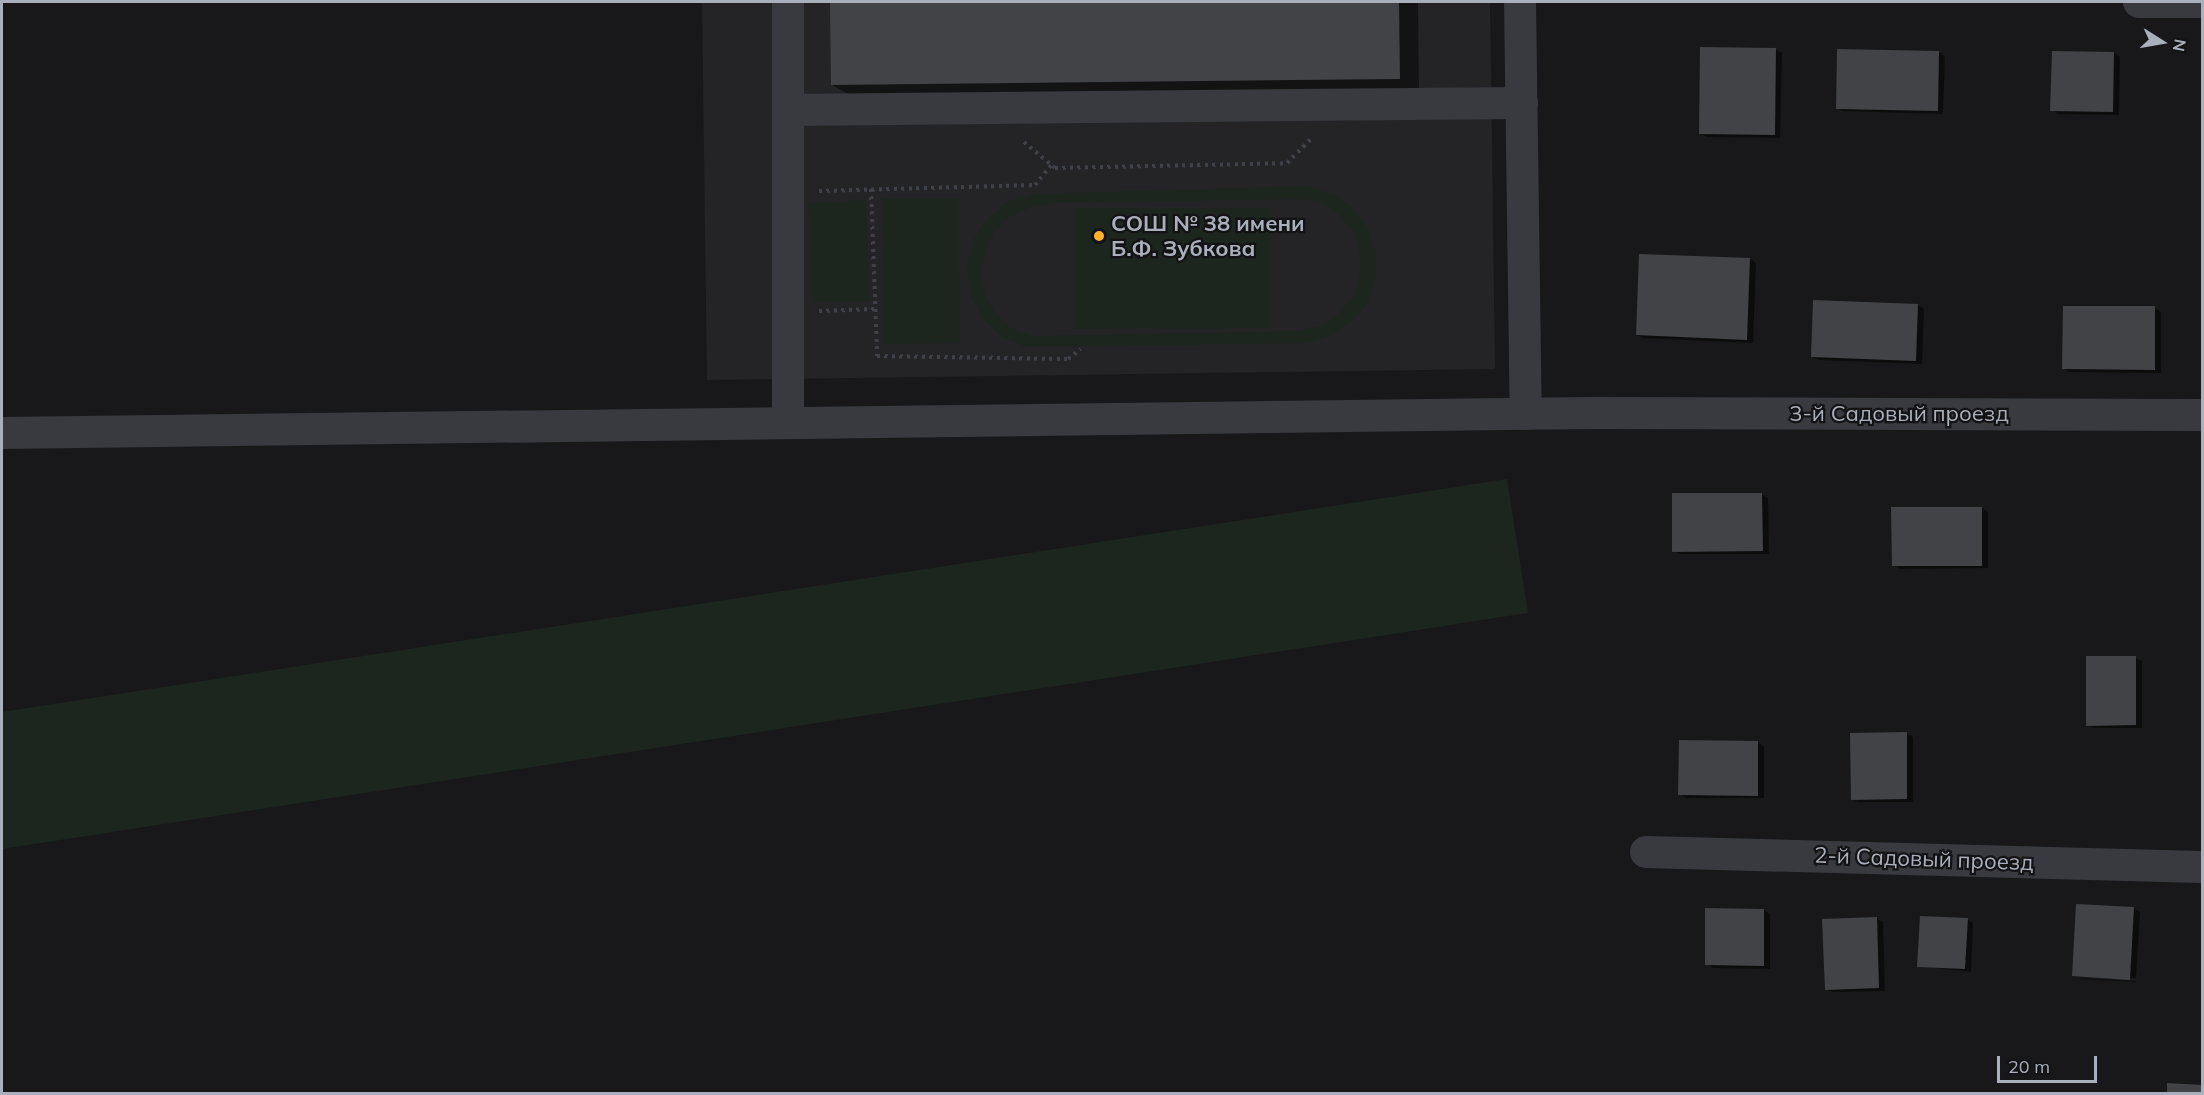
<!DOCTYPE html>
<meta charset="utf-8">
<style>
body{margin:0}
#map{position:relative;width:2204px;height:1095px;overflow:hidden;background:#18181a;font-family:Mulish,sans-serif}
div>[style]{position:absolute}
.built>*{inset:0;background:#242427}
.green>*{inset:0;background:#1d261e}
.shadow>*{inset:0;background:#0007}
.building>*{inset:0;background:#424347}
.path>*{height:4px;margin-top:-2px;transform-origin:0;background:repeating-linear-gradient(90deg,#3e4147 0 3px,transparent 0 7.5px)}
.minor>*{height:32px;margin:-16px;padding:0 16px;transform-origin:16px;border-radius:16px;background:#383a40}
.dots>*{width:16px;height:16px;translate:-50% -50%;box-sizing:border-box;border:3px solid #131315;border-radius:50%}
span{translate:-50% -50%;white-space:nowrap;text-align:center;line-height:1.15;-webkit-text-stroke:4.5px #131315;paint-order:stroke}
.poi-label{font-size:22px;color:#a9afbb;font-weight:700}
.left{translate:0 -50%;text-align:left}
.street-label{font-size:22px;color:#a9afbb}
.frame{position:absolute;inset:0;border:3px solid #a9afbb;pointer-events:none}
.north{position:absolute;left:2132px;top:12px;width:60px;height:60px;-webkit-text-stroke:4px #131315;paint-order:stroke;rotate:101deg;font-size:16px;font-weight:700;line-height:24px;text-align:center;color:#a9afbb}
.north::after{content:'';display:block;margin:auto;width:21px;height:27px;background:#a9afbb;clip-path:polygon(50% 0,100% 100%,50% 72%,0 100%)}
.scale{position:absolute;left:1997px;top:1056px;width:100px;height:27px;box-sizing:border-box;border:3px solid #a9afbb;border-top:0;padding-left:8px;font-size:18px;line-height:21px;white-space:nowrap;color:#a9afbb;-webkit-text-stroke:4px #131315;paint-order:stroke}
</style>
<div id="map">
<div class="built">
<i style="clip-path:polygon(702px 2px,1490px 2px,1495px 369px,707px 380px)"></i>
</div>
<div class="green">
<i style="clip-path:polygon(evenodd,1306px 186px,1335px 194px,1355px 209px,1369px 230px,1376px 254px,1376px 278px,1368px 302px,1352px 322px,1332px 335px,1308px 343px,1026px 347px,1002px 337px,982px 318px,970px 294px,967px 267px,973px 241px,987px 219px,1008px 202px,1033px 194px,1306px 186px,1301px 199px,1319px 202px,1338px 214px,1353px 231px,1360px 253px,1360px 275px,1353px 297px,1338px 314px,1320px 326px,1298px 331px,1031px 336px,1011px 328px,995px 313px,985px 294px,981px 273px,985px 252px,994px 232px,1009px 217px,1029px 208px,1057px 203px,1301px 199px)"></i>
<i style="clip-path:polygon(882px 199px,959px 199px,960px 343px,883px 344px)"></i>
<i style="clip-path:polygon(866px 200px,870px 301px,812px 303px,808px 203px)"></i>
<i style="clip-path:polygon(1073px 208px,1271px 208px,1271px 328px,1073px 329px)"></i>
<i style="clip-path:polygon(1507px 479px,1528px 613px,2px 849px,2px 712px)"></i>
</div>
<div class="shadow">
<i style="clip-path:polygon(831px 2px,1418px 2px,1419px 89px,852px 96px,832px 85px)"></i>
<i style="clip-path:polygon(1775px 49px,1782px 53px,1780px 138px,1707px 137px,1701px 134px)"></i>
<i style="clip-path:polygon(1939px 53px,1945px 56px,1943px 114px,1843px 111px,1837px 108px)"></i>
<i style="clip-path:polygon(2114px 53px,2120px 57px,2119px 115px,2058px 114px,2052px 110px)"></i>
<i style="clip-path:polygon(1750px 259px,1756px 263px,1753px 343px,1643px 338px,1637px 335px)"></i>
<i style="clip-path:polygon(1815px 301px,1918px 305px,1924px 309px,1922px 364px,1819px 360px,1813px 357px)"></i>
<i style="clip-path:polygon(2155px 308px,2161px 312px,2161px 373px,2069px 372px,2063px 368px)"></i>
<i style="clip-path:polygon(1762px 494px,1768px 498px,1769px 554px,1680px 554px,1674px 551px)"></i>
<i style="clip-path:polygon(1982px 508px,1988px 512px,1988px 568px,1900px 569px,1893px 565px)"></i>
<i style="clip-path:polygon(2135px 658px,2142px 661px,2142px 728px,2094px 728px,2087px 725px)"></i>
<i style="clip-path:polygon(1906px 734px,1913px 737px,1913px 802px,1858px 802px,1852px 799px)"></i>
<i style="clip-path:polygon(1758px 742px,1764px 746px,1764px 798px,1686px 798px,1680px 794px)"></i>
<i style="clip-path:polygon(2133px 908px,2140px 912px,2136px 978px,2073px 976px)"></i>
<i style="clip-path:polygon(1707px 909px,1764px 910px,1770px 914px,1770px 969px,1713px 968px,1707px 964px)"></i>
<i style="clip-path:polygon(1876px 918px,1883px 922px,1885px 991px,1833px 992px,1826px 989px)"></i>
<i style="clip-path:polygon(1967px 919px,1973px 923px,1971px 972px,1919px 966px)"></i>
<i style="clip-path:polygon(2078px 978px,2136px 981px,2136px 982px,2080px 979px)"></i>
</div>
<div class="building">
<i style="clip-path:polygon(830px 2px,1399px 2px,1400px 79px,831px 85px)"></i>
<i style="clip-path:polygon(1700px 47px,1776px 48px,1775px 135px,1699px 134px)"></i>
<i style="clip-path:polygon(1837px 49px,1939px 51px,1938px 111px,1836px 109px)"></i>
<i style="clip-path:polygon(2052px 51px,2114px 52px,2113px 112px,2050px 111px)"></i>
<i style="clip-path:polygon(1639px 254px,1750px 258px,1747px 340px,1636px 335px)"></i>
<i style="clip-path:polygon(1813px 300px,1918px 304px,1916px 361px,1811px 357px)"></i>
<i style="clip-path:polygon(2063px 306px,2155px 306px,2155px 370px,2062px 369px)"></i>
<i style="clip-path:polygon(1672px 493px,1762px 493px,1763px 551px,1672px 552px)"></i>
<i style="clip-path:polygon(1891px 507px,1982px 507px,1982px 566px,1892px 566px)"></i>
<i style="clip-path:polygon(2086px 656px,2136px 656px,2136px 725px,2086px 726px)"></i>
<i style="clip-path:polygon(1907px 732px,1907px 799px,1851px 800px,1850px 733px)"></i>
<i style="clip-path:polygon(1679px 740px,1758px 741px,1758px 796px,1678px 795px)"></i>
<i style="clip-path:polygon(2076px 904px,2134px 907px,2130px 980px,2072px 976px)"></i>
<i style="clip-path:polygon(1705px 908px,1764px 909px,1764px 966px,1705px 965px)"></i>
<i style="clip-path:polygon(1920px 916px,1968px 918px,1965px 969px,1917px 967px)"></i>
<i style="clip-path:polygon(1877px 917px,1879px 988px,1825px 990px,1822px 919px)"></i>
<i style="clip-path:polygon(2167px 1083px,2202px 1085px,2202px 1094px,2167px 1094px)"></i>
</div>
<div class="path">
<i style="left:1024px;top:142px;width:40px;rotate:40deg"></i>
<i style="left:1055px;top:168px;width:232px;rotate:-1.2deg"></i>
<i style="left:1287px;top:163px;width:35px;rotate:-45deg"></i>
<i style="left:871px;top:189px;width:167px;rotate:87.9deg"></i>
<i style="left:877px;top:356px;width:191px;rotate:0.9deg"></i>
<i style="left:1068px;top:359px;width:16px;rotate:-38deg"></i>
<i style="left:819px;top:191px;width:216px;rotate:-1.6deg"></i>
<i style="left:1035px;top:185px;width:26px;rotate:-51deg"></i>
<i style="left:819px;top:311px;width:56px;rotate:-2deg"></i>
</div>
<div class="minor">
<i style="left:788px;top:2px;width:421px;rotate:90deg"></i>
<i style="left:1520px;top:2px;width:412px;rotate:89.2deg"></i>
<i style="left:2139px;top:2px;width:63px"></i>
<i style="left:788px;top:110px;width:734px;rotate:-0.55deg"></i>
<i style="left:2px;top:433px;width:1594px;rotate:-0.72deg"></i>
<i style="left:1596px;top:413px;width:606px;rotate:0.19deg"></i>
<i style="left:1646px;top:852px;width:556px;rotate:1.55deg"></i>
</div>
<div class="dots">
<i style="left:1099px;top:236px;background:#ffb12b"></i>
</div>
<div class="poi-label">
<span class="left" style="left:1111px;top:236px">СОШ № 38 имени<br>Б.Ф. Зубкова</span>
</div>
<div class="street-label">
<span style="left:1899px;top:414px">3-й Садовый проезд</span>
<span style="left:1924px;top:859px;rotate:2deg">2-й Садовый проезд</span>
</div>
<div class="frame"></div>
<div class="north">N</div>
<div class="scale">20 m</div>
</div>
